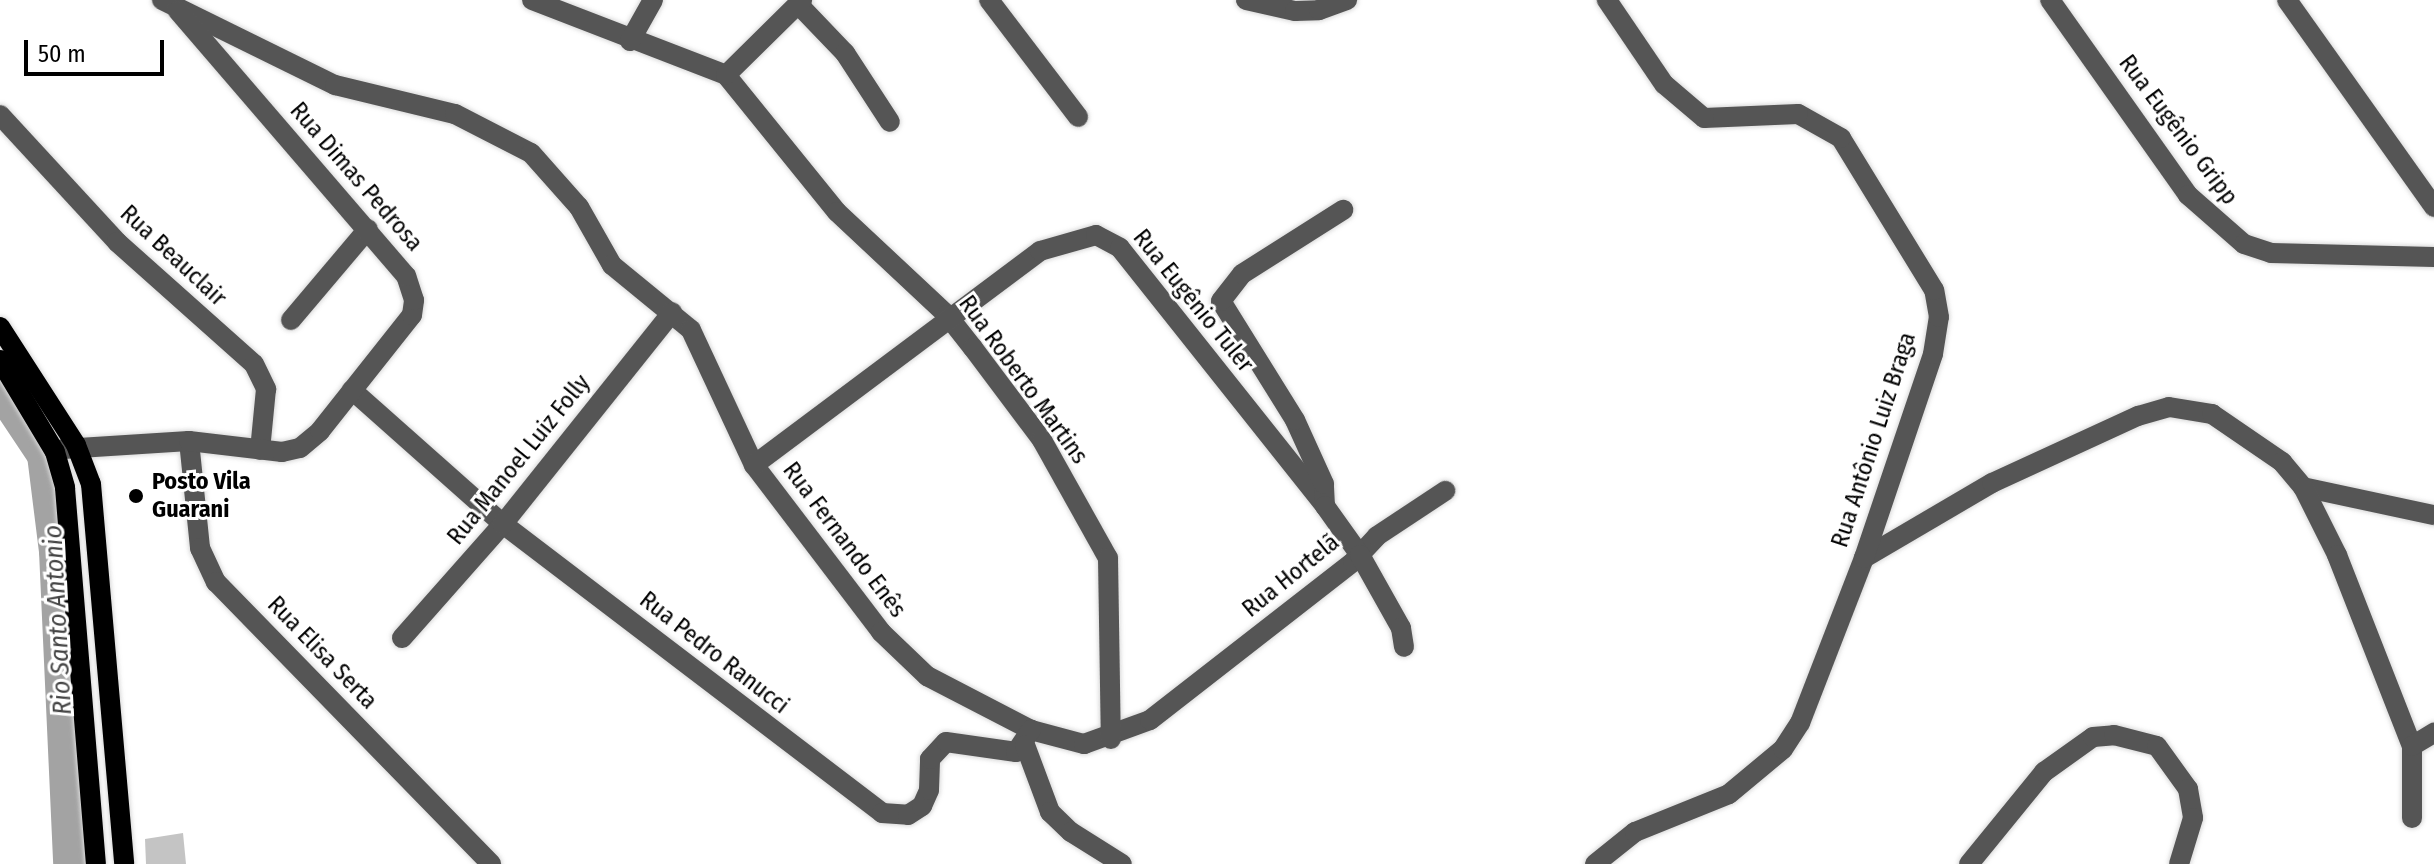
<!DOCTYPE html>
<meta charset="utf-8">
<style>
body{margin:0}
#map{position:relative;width:2434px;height:864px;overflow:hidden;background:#fff;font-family:"Fira Sans Condensed",sans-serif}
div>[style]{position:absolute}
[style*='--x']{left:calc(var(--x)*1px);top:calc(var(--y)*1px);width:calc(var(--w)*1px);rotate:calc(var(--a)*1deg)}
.river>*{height:34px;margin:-17px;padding:0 17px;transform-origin:17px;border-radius:17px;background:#a3a3a3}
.building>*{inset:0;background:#c4c4c4}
.roads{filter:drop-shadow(0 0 2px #dbdbdb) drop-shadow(0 0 2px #dbdbdb)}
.minor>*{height:20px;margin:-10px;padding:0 10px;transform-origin:10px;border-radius:10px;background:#555}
.major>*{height:20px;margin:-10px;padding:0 10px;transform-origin:10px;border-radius:10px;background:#000}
.dots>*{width:22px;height:22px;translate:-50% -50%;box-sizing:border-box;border:4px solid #fff;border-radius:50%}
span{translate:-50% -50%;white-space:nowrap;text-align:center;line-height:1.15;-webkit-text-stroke:6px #fff;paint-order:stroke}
.street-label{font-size:24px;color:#000}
.poi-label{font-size:24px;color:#000;font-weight:700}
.left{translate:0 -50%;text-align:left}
.water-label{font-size:26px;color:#444;font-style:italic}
.scale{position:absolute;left:24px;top:40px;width:140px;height:36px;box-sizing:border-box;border:4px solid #000;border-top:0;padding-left:10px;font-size:24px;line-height:28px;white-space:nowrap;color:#000;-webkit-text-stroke:6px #fff;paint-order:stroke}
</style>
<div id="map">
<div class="river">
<i style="--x:0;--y:389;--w:79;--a:56.3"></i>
<i style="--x:44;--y:455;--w:97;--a:82.9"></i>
<i style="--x:56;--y:551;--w:313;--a:87.4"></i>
</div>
<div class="building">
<i style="clip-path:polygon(183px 833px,186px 864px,146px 864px,145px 839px)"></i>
</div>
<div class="roads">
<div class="minor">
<i style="--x:162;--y:0;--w:193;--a:26.2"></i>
<i style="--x:335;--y:85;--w:123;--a:13.6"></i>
<i style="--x:455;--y:114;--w:85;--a:27.2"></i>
<i style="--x:531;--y:153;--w:72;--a:48.4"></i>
<i style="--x:579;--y:207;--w:67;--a:60.4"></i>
<i style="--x:612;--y:265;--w:102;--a:39.4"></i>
<i style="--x:691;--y:330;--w:149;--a:65"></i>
<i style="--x:754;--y:465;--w:210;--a:52.7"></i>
<i style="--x:881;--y:632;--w:64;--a:43.7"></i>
<i style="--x:927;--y:676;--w:117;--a:27.4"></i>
<i style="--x:1031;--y:730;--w:55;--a:14.8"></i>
<i style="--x:1084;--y:744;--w:70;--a:-20"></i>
<i style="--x:1150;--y:720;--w:257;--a:-37.9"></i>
<i style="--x:1353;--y:562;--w:35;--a:-47"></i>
<i style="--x:1377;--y:536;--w:82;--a:-33.5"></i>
<i style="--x:532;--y:0;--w:208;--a:21.1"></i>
<i style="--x:726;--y:75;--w:176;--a:51"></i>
<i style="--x:837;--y:212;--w:151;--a:43.1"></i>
<i style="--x:947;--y:315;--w:42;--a:51.8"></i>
<i style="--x:973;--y:348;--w:115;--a:53.1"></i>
<i style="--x:1042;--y:440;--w:135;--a:60.8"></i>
<i style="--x:1108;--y:558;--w:181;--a:89.1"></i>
<i style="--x:989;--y:0;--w:147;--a:52.7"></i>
<i style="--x:1246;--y:0;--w:50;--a:12.7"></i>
<i style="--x:1295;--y:11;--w:24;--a:-2"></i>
<i style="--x:1319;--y:10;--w:30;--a:-20"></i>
<i style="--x:2050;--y:0;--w:239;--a:54.7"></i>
<i style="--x:2188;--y:195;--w:74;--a:41.2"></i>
<i style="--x:2244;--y:244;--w:28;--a:18"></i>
<i style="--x:2271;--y:253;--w:163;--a:1.4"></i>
<i style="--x:2287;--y:0;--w:254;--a:54.6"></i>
<i style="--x:798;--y:4;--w:68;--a:46.2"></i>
<i style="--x:845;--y:53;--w:82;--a:56.9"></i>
<i style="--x:630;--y:41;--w:47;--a:-60.7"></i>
<i style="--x:726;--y:75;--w:107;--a:-44.6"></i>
<i style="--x:0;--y:115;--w:173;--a:47.3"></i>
<i style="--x:117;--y:242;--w:183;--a:41.7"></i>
<i style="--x:254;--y:364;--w:28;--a:64"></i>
<i style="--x:266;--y:389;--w:61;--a:95.6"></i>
<i style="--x:291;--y:320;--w:119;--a:-49.8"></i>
<i style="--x:352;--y:390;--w:202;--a:41.6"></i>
<i style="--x:503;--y:524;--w:477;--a:37.3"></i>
<i style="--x:882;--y:813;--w:26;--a:4"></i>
<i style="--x:908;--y:815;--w:17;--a:-33"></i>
<i style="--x:922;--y:806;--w:17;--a:-66"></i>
<i style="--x:929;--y:790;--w:31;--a:-88"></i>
<i style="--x:930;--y:759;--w:23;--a:-47"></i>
<i style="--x:946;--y:742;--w:71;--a:8.1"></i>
<i style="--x:1016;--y:752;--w:27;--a:-56"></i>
<i style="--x:189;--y:441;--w:108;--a:84.1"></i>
<i style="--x:200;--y:548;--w:38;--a:65"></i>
<i style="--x:216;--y:582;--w:394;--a:45.7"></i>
<i style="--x:63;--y:449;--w:126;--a:-3.6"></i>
<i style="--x:189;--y:441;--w:94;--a:6.7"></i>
<i style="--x:282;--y:452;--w:18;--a:-13"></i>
<i style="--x:300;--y:448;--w:26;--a:-40"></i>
<i style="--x:320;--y:431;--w:148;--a:-51.6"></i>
<i style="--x:412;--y:315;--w:15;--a:-82"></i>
<i style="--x:414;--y:300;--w:25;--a:-108"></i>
<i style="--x:406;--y:276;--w:350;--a:-130.7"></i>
<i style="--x:754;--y:465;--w:357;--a:-36.8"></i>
<i style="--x:1040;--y:251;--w:58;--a:-15.9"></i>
<i style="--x:1096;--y:235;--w:27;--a:28"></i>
<i style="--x:1120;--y:248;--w:330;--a:51.5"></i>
<i style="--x:1325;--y:506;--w:22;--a:-93"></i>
<i style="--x:1324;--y:484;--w:70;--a:-114.4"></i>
<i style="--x:1295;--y:420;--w:140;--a:-121.9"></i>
<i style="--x:1221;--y:301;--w:34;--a:-52"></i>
<i style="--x:1242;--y:274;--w:120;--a:-32.4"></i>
<i style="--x:2303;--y:487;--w:134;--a:12.1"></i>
<i style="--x:1325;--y:506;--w:60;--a:54.5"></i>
<i style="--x:1360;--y:555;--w:84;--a:60.7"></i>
<i style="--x:1401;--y:628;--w:19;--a:81"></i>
<i style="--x:1864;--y:558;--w:148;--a:-30.4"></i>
<i style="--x:1992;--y:483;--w:161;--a:-24.7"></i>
<i style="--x:2138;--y:416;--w:32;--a:-16"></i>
<i style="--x:2169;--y:407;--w:44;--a:9.2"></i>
<i style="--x:2212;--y:414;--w:85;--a:34.4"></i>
<i style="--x:2282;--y:462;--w:33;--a:50"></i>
<i style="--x:2303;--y:487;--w:76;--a:63.4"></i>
<i style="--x:2337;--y:555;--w:205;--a:68.6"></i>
<i style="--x:2412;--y:746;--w:72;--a:90"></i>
<i style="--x:402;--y:638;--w:152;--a:-48.5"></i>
<i style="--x:503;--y:524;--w:271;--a:-51.4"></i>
<i style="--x:1025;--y:745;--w:72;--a:69.5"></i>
<i style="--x:1050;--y:812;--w:29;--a:44"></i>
<i style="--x:1071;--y:832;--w:60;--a:32.1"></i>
<i style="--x:2412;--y:746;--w:26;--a:-31"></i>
<i style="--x:1595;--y:864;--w:51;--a:-38.7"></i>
<i style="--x:1635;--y:832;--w:101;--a:-22"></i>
<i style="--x:1729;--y:794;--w:70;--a:-39.8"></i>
<i style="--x:1783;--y:749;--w:31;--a:-57"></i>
<i style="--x:1800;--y:723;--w:177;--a:-68.8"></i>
<i style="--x:1864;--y:558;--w:215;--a:-71.3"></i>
<i style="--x:1933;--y:354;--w:37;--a:-81"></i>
<i style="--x:1939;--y:317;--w:27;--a:-100"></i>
<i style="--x:1934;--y:290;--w:178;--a:-121.5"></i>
<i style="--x:1841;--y:138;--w:49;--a:-150.8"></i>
<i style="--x:1798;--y:114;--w:94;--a:177.6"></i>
<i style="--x:1704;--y:118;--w:52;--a:-139.6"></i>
<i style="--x:1664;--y:84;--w:102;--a:-124.2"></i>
<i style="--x:1969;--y:864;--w:119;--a:-50.8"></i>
<i style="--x:2044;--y:772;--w:60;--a:-35.5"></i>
<i style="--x:2093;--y:737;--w:21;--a:-5"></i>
<i style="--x:2114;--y:735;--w:44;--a:14.3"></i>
<i style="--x:2157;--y:746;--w:53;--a:54.2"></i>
<i style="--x:2188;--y:789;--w:29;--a:80"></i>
<i style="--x:2193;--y:818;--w:48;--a:106.9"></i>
</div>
<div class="major">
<i style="--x:0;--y:327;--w:140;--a:57.2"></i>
<i style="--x:76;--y:445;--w:42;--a:69"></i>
<i style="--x:91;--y:484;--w:381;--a:85"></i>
<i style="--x:0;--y:360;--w:107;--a:59.1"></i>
<i style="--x:55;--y:452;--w:37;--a:74"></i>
<i style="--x:65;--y:488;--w:377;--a:85.3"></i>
</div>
</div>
<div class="dots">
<i style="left:136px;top:496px;background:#000"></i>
</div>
<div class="street-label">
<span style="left:2178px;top:130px;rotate:53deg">Rua Eugênio Gripp</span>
<span style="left:356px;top:177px;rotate:49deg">Rua Dimas Pedrosa</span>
<span style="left:173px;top:256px;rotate:43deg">Rua Beauclair</span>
<span style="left:1193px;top:301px;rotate:51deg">Rua Eugênio Tuler</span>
<span style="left:1023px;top:380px;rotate:54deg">Rua Roberto Martins</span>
<span style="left:1874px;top:440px;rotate:-72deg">Rua Antônio Luiz Braga</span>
<span style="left:519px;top:460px;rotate:-51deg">Rua Manoel Luiz Folly</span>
<span style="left:844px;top:540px;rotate:53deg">Rua Fernando Enês</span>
<span style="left:1291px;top:576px;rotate:-39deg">Rua Hortelã</span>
<span style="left:322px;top:653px;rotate:46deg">Rua Elisa Serta</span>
<span style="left:714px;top:653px;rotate:38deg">Rua Pedro Ranucci</span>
</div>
<div class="poi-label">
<span class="left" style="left:152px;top:496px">Posto Vila<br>Guarani</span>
</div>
<div class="water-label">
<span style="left:58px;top:620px;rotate:-93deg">Rio Santo Antonio</span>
</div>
<div class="scale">50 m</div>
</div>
